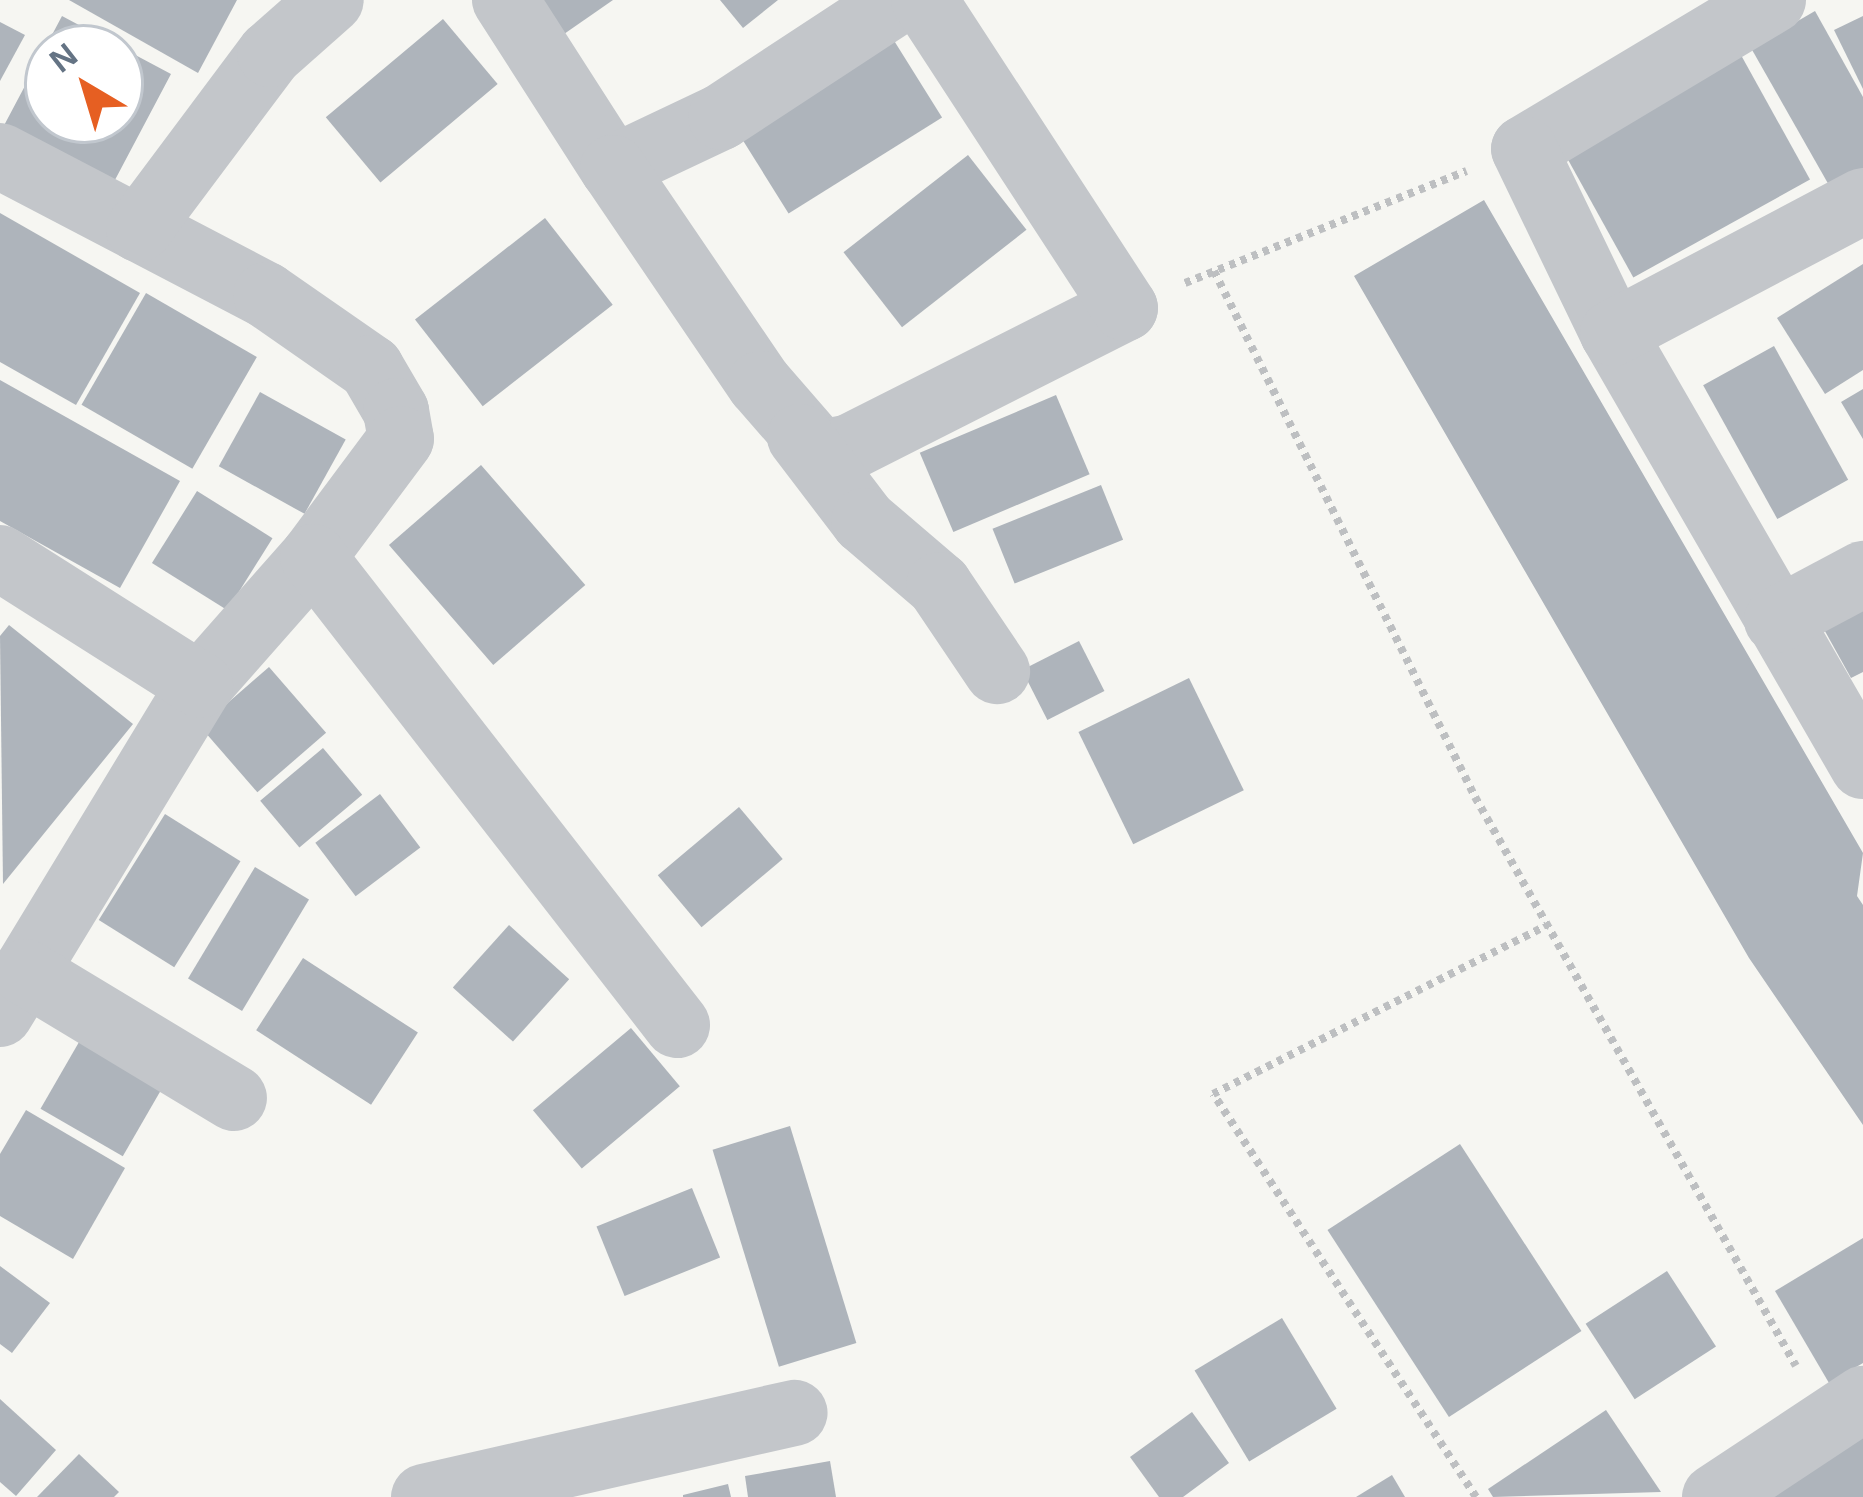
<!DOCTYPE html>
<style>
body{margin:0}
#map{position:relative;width:1863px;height:1497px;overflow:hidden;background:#f6f6f2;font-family:Helvetica,sans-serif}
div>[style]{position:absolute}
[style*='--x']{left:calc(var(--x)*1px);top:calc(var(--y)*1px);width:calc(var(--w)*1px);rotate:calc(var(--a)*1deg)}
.building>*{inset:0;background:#aeb4bb;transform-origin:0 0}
.path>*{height:8px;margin-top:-4px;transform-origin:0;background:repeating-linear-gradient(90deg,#bdbfc1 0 6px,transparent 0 12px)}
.minor>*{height:66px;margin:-33px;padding:0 33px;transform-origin:33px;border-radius:33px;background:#c3c6ca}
span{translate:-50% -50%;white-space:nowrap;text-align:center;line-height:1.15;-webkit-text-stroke:12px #fff;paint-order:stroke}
.north{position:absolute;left:24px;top:24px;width:120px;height:120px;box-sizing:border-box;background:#fff;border:3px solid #c1c7ce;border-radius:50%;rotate:322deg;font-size:33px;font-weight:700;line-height:48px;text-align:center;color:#647384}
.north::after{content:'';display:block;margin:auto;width:42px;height:54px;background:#e65f22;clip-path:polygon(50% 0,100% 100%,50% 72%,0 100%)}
</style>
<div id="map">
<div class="building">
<i style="clip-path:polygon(69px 0,237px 0,198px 73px)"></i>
<i style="clip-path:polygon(525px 0,613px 0,554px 41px)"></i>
<i style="clip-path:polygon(720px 0,778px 0,743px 28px)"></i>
<i style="clip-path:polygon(1815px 11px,1863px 97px,1863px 168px,1830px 187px,1751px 48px)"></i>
<i style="clip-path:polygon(evenodd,62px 16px,171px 74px,107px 195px,0 133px,62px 16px,48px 48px,120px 48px,120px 120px,48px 120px,48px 48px)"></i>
<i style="clip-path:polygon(1863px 16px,1863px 89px,1834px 30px)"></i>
<i style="left:443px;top:19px;width:85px;height:153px;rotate:50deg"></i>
<i style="clip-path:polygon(0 22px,25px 35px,0 81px)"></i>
<i style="left:888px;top:31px;width:102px;height:181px;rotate:58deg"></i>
<i style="left:1731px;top:37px;width:163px;height:202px;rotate:61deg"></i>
<i style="left:968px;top:155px;width:95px;height:158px;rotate:52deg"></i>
<i style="clip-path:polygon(1484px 200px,1863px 853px,1857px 896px,1863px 905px,1863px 1125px,1749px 958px,1354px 276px)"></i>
<i style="clip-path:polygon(0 213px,140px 293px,76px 405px,0 362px)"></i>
<i style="left:545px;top:218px;width:110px;height:165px;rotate:52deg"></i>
<i style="clip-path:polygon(1863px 264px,1863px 370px,1825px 394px,1777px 318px)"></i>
<i style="left:146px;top:293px;width:128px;height:129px;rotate:30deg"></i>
<i style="left:1774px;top:346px;width:153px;height:81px;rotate:61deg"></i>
<i style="clip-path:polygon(0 380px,180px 481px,120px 588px,0 521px)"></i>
<i style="clip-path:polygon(1863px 389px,1863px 439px,1841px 402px)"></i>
<i style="left:260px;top:392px;width:98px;height:85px;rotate:29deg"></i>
<i style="left:1056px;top:395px;width:86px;height:148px;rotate:67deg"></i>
<i style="left:481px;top:465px;width:159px;height:122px;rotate:49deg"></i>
<i style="left:1101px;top:485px;width:59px;height:117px;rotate:68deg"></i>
<i style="left:197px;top:491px;width:89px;height:85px;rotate:32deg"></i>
<i style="clip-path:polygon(1863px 590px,1863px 672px,1851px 678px,1816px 615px)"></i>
<i style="clip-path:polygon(9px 625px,133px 724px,3px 884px,0 636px)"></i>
<i style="left:1079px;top:641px;width:56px;height:64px;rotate:63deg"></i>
<i style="left:269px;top:667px;width:87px;height:91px;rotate:49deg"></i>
<i style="left:1189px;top:678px;width:125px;height:123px;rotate:64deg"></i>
<i style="left:323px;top:748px;width:61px;height:82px;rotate:50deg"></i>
<i style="left:380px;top:794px;width:67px;height:81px;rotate:53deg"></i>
<i style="left:739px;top:807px;width:68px;height:106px;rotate:50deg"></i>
<i style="left:165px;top:814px;width:89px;height:125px;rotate:32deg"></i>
<i style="left:255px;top:867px;width:63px;height:130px;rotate:31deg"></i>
<i style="left:509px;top:925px;width:81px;height:84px;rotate:42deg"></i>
<i style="left:303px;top:958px;width:137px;height:86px;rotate:33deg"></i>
<i style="left:90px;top:1023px;width:95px;height:99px;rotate:30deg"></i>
<i style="left:631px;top:1028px;width:76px;height:128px;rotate:50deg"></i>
<i style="clip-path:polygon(26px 1110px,125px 1168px,73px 1259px,0 1216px,0 1154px)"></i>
<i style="left:790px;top:1126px;width:227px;height:81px;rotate:73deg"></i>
<i style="left:1460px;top:1144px;width:223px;height:158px;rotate:57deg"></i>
<i style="left:692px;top:1188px;width:75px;height:103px;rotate:68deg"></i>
<i style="clip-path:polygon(1863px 1238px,1863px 1363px,1829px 1383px,1775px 1291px)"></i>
<i style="clip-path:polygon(0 1266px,50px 1303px,12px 1353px,0 1344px)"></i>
<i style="left:1667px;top:1271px;width:90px;height:97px;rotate:57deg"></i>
<i style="left:1282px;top:1318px;width:106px;height:102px;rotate:59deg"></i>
<i style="clip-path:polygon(0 1399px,56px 1450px,16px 1496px,0 1482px)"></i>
<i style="clip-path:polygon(1606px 1410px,1661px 1492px,1493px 1497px,1488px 1489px)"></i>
<i style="clip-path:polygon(1192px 1412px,1229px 1463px,1183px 1497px,1159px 1497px,1130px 1457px)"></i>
<i style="clip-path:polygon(1863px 1432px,1863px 1497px,1770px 1497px)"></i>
<i style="clip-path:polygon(79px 1454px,119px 1492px,114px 1497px,37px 1497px)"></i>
<i style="clip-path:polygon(830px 1461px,836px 1497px,748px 1497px,745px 1476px)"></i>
<i style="clip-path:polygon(1392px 1475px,1405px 1497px,1356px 1497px)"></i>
<i style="clip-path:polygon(728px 1484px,731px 1497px,683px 1497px,683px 1495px)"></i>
</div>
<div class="path">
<i style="--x:1214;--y:271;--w:587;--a:63.61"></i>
<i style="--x:1475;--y:797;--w:653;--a:60.57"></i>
<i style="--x:1185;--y:283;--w:303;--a:-21.7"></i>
<i style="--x:1476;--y:1497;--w:481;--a:-123.1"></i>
<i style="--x:1213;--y:1094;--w:374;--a:-26.8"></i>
</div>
<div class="minor">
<i style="--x:505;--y:0;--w:200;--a:57.3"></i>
<i style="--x:613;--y:168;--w:119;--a:-25.3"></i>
<i style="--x:721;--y:117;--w:213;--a:-33.3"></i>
<i style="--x:1773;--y:0;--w:290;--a:149.1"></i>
<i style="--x:1524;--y:149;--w:204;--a:64.2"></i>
<i style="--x:1613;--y:333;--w:500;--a:60"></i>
<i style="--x:0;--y:156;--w:300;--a:27.6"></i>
<i style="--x:266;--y:295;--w:128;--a:34.8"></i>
<i style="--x:371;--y:368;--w:50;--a:59.8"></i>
<i style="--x:396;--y:411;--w:28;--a:80"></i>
<i style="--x:401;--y:439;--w:147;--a:126.7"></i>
<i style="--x:313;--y:557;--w:171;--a:131.4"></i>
<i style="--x:200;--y:685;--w:385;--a:121.3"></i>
<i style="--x:613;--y:168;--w:261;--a:55.8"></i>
<i style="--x:760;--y:384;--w:91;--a:49"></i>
<i style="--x:820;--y:453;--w:31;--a:-11"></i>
<i style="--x:850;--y:447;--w:308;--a:-26.8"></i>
<i style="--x:1125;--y:308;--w:368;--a:-123.1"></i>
<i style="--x:139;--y:229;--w:219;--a:-53.2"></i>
<i style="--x:270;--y:54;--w:81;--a:-41.5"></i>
<i style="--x:1613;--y:333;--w:283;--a:-27.8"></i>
<i style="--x:800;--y:437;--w:106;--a:52.7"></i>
<i style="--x:864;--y:521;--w:99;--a:40.5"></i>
<i style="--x:939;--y:585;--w:104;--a:56"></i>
<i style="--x:313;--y:557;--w:593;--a:52.13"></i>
<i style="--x:0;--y:558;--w:237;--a:32.4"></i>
<i style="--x:1777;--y:620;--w:98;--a:-28.1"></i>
<i style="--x:25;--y:972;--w:244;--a:31.1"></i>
<i style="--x:424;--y:1497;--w:380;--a:-12.8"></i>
<i style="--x:1715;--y:1497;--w:178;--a:-33.5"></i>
</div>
<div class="north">N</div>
</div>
